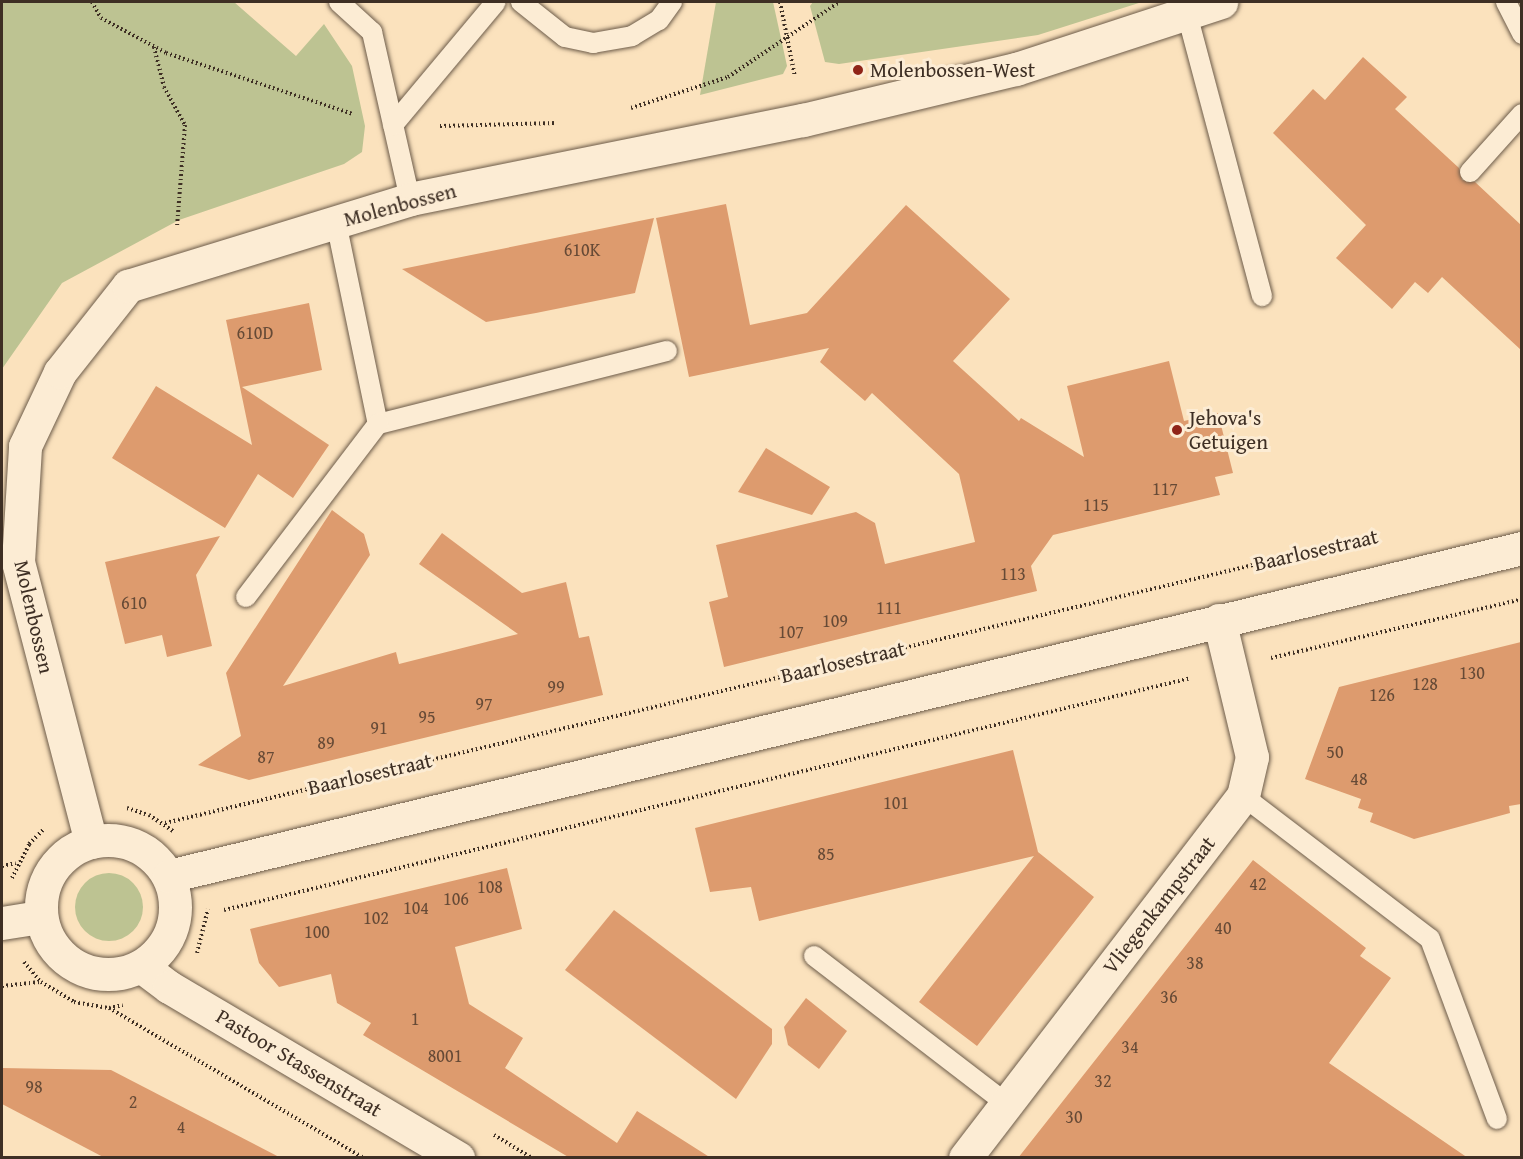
<!DOCTYPE html>
<style>
body{margin:0}
#map{position:relative;width:1523px;height:1159px;overflow:hidden;background:#fbe2bd;font-family:"Gentium Book Plus",serif}
div>[style]{position:absolute}
[style*='--x']{left:calc(var(--x)*1px);top:calc(var(--y)*1px);width:calc(var(--w)*1px);rotate:calc(var(--a)*1deg)}
.green>*{inset:0;background:#bdc392}
.round{border-radius:50%}
.building>*{inset:0;background:#dd9b6e}
.path>*{height:4px;margin-top:-2px;transform-origin:0;background:repeating-linear-gradient(90deg,#3e2f24 0 1.5px,transparent 0 4.5px)}
.roads{filter:drop-shadow(0 0 2px #6d5c4a) drop-shadow(0 0 2px #6d5c4a)}
.lane>*{height:20px;margin:-10px;padding:0 10px;transform-origin:10px;border-radius:10px;background:#fcecd4}
.street>*{height:33px;margin:-16.5px;padding:0 16.5px;transform-origin:16.5px;border-radius:16.5px;background:#fcecd4}
.secondary>*{height:33px;margin:-16.5px;padding:0 16.5px;transform-origin:16.5px;border-radius:16.5px;background:#fcecd4}
.secondary>.ring{margin:-16.5px;padding:0;box-sizing:content-box;background:none;border:33px solid #fcecd4;border-radius:50%}
.dots>*{width:16px;height:16px;translate:-50% -50%;box-sizing:border-box;border:3px solid #fcecd4;border-radius:50%}
span{translate:-50% -50%;white-space:nowrap;text-align:center;line-height:1.15;-webkit-text-stroke:6px #fcecd4;paint-order:stroke}
.number-label{font-size:18px;color:#664a36}
.number-label span{-webkit-text-stroke-width:0}
.poi-label{font-size:21px;color:#3e2f24}
.left{translate:0 -50%;text-align:left}
.street-label{font-size:21px;color:#3e2f24}
.frame{position:absolute;inset:0;border:3px solid #3e2f24;pointer-events:none}
</style>
<div id="map">
<div class="green">
<i style="clip-path:polygon(2px 2px,234px 2px,296px 56px,324px 24px,352px 66px,365px 126px,362px 152px,344px 164px,179px 220px,62px 283px,2px 369px)"></i>
<i style="clip-path:polygon(716px 2px,773px 2px,787px 66px,783px 74px,700px 95px)"></i>
<i style="clip-path:polygon(813px 2px,1142px 2px,1038px 35px,839px 64px,825px 62px,810px 6px)"></i>
<i class="round" style="left:75px;top:873px;width:68px;height:68px"></i>
</div>
<div class="building">
<i style="clip-path:polygon(1363px 57px,1407px 97px,1395px 109px,1459px 168px,1462px 180px,1475px 182px,1521px 225px,1521px 350px,1442px 277px,1428px 293px,1415px 282px,1392px 309px,1336px 258px,1366px 225px,1273px 133px,1313px 89px,1325px 100px)"></i>
<i style="clip-path:polygon(726px 204px,750px 325px,807px 313px,906px 205px,1010px 299px,953px 361px,1019px 421px,1021px 418px,1084px 457px,1067px 386px,1169px 361px,1184px 421px,1218px 413px,1233px 473px,1215px 477px,1220px 495px,1053px 535px,1031px 566px,1037px 591px,724px 667px,709px 602px,728px 597px,716px 545px,856px 512px,875px 523px,885px 564px,975px 542px,959px 474px,872px 393px,865px 401px,820px 362px,829px 348px,689px 377px,656px 218px)"></i>
<i style="clip-path:polygon(654px 218px,635px 293px,536px 313px,486px 322px,402px 269px)"></i>
<i style="clip-path:polygon(309px 303px,322px 370px,242px 387px,329px 445px,293px 498px,258px 474px,225px 528px,112px 458px,156px 386px,252px 445px,226px 320px)"></i>
<i style="clip-path:polygon(766px 448px,830px 487px,812px 515px,738px 492px)"></i>
<i style="clip-path:polygon(332px 510px,364px 534px,370px 555px,283px 686px,396px 652px,399px 664px,518px 634px,419px 564px,442px 533px,522px 593px,566px 582px,579px 638px,589px 636px,603px 695px,249px 780px,198px 765px,241px 736px,226px 673px)"></i>
<i style="clip-path:polygon(220px 536px,196px 575px,212px 646px,167px 657px,162px 635px,125px 644px,105px 562px)"></i>
<i style="clip-path:polygon(1521px 642px,1521px 804px,1509px 806px,1510px 813px,1414px 839px,1370px 822px,1373px 813px,1358px 808px,1361px 799px,1305px 779px,1339px 687px)"></i>
<i style="clip-path:polygon(1013px 750px,1038px 852px,1094px 897px,977px 1046px,919px 1002px,1034px 856px,759px 921px,751px 887px,710px 892px,695px 828px)"></i>
<i style="clip-path:polygon(1253px 860px,1366px 948px,1360px 956px,1391px 978px,1329px 1063px,1468px 1158px,1018px 1158px)"></i>
<i style="clip-path:polygon(507px 868px,522px 929px,455px 947px,469px 1004px,523px 1038px,505px 1068px,617px 1143px,637px 1111px,711px 1158px,570px 1158px,363px 1035px,371px 1023px,337px 1003px,331px 974px,279px 987px,259px 963px,250px 929px)"></i>
<i style="clip-path:polygon(614px 910px,772px 1029px,772px 1044px,736px 1099px,565px 970px)"></i>
<i style="clip-path:polygon(806px 998px,847px 1031px,819px 1069px,788px 1045px,784px 1027px)"></i>
<i style="clip-path:polygon(2px 1068px,111px 1070px,281px 1158px,105px 1158px,2px 1104px)"></i>
</div>
<div class="path">
<i style="--x:92;--y:2;--w:18;--a:61"></i>
<i style="--x:101;--y:18;--w:74;--a:28.3"></i>
<i style="--x:166;--y:53;--w:197;--a:18.1"></i>
<i style="--x:780;--y:2;--w:76;--a:78.7"></i>
<i style="--x:154;--y:47;--w:41;--a:76"></i>
<i style="--x:164;--y:87;--w:43;--a:61.1"></i>
<i style="--x:185;--y:125;--w:101;--a:94.5"></i>
<i style="--x:631;--y:108;--w:102;--a:-17.7"></i>
<i style="--x:728;--y:77;--w:134;--a:-34"></i>
<i style="--x:440;--y:126;--w:116;--a:-1.5"></i>
<i style="--x:1271;--y:658;--w:258;--a:-13.2"></i>
<i style="--x:127;--y:808;--w:23;--a:18"></i>
<i style="--x:149;--y:815;--w:29;--a:34"></i>
<i style="--x:165;--y:823;--w:1222;--a:-13.34"></i>
<i style="--x:2;--y:866;--w:14;--a:-12"></i>
<i style="--x:12;--y:878;--w:38;--a:-63"></i>
<i style="--x:29;--y:844;--w:21;--a:-45"></i>
<i style="--x:224;--y:910;--w:994;--a:-13.49"></i>
<i style="--x:197;--y:953;--w:45;--a:-76"></i>
<i style="--x:24;--y:962;--w:26;--a:50"></i>
<i style="--x:41;--y:982;--w:39;--a:31"></i>
<i style="--x:74;--y:1002;--w:36;--a:10"></i>
<i style="--x:109;--y:1008;--w:296;--a:30.5"></i>
<i style="--x:2;--y:986;--w:38;--a:-6"></i>
<i style="--x:109;--y:1008;--w:14;--a:-12"></i>
<i style="--x:494;--y:1135;--w:44;--a:31.2"></i>
</div>
<div class="roads">
<div class="lane">
<i style="--x:339;--y:2;--w:45;--a:42.3"></i>
<i style="--x:372;--y:32;--w:171;--a:77.2"></i>
<i style="--x:521;--y:2;--w:56;--a:38.5"></i>
<i style="--x:565;--y:37;--w:29;--a:12"></i>
<i style="--x:593;--y:43;--w:40;--a:-10"></i>
<i style="--x:632;--y:36;--w:31;--a:-31"></i>
<i style="--x:659;--y:20;--w:22;--a:-54"></i>
<i style="--x:1506;--y:2;--w:36;--a:63"></i>
<i style="--x:1187;--y:14;--w:292;--a:75.1"></i>
<i style="--x:393;--y:125;--w:160;--a:-50.1"></i>
<i style="--x:1470;--y:172;--w:78;--a:-48.1"></i>
<i style="--x:336;--y:222;--w:206;--a:78.3"></i>
<i style="--x:378;--y:424;--w:298;--a:-14.2"></i>
<i style="--x:246;--y:597;--w:218;--a:-52.7"></i>
<i style="--x:1243;--y:796;--w:235;--a:37.4"></i>
<i style="--x:1430;--y:939;--w:192;--a:69.6"></i>
<i style="--x:814;--y:956;--w:243;--a:37.5"></i>
</div>
<div class="street">
<i style="--x:91;--y:842;--w:289;--a:-104.6"></i>
<i style="--x:18;--y:562;--w:116;--a:-86.5"></i>
<i style="--x:25;--y:446;--w:82;--a:-64.7"></i>
<i style="--x:60;--y:372;--w:110;--a:-51.7"></i>
<i style="--x:128;--y:286;--w:295;--a:-17.1"></i>
<i style="--x:410;--y:199;--w:401;--a:-11.4"></i>
<i style="--x:803;--y:120;--w:219;--a:-13.5"></i>
<i style="--x:1016;--y:69;--w:216;--a:-18.1"></i>
<i style="--x:965;--y:1158;--w:456;--a:-52.5"></i>
<i style="--x:1243;--y:796;--w:40;--a:-77"></i>
<i style="--x:1252;--y:757;--w:141;--a:-103.5"></i>
</div>
<div class="secondary">
<i class="ring" style="left:41px;top:840px;width:101px;height:101px"></i>
<i style="--x:169;--y:876;--w:1392;--a:-13.63"></i>
<i style="--x:2;--y:923;--w:39;--a:-9"></i>
<i style="--x:141;--y:966;--w:35;--a:37"></i>
<i style="--x:169;--y:987;--w:336;--a:30.6"></i>
</div>
</div>
<div class="dots">
<i style="left:858px;top:70px;background:#8f2418"></i>
<i style="left:1177px;top:430px;background:#8f2418"></i>
</div>
<div class="number-label">
<span style="left:582px;top:250px">610K</span>
<span style="left:255px;top:333px">610D</span>
<span style="left:1165px;top:489px">117</span>
<span style="left:1096px;top:505px">115</span>
<span style="left:1013px;top:574px">113</span>
<span style="left:134px;top:603px">610</span>
<span style="left:889px;top:608px">111</span>
<span style="left:835px;top:621px">109</span>
<span style="left:791px;top:632px">107</span>
<span style="left:1472px;top:673px">130</span>
<span style="left:1425px;top:684px">128</span>
<span style="left:556px;top:687px">99</span>
<span style="left:1382px;top:695px">126</span>
<span style="left:484px;top:704px">97</span>
<span style="left:427px;top:717px">95</span>
<span style="left:379px;top:728px">91</span>
<span style="left:326px;top:743px">89</span>
<span style="left:1335px;top:752px">50</span>
<span style="left:266px;top:757px">87</span>
<span style="left:1359px;top:779px">48</span>
<span style="left:896px;top:803px">101</span>
<span style="left:826px;top:854px">85</span>
<span style="left:1258px;top:884px">42</span>
<span style="left:490px;top:887px">108</span>
<span style="left:456px;top:899px">106</span>
<span style="left:416px;top:908px">104</span>
<span style="left:376px;top:918px">102</span>
<span style="left:1223px;top:928px">40</span>
<span style="left:317px;top:932px">100</span>
<span style="left:1195px;top:963px">38</span>
<span style="left:1169px;top:997px">36</span>
<span style="left:415px;top:1019px">1</span>
<span style="left:1130px;top:1047px">34</span>
<span style="left:445px;top:1056px">8001</span>
<span style="left:1103px;top:1081px">32</span>
<span style="left:34px;top:1087px">98</span>
<span style="left:133px;top:1102px">2</span>
<span style="left:1074px;top:1117px">30</span>
<span style="left:181px;top:1127px">4</span>
</div>
<div class="poi-label">
<span class="left" style="left:870px;top:70px">Molenbossen-West</span>
<span class="left" style="left:1189px;top:430px">Jehova's<br>Getuigen</span>
</div>
<div class="street-label">
<span style="left:400px;top:205px;rotate:-15deg">Molenbossen</span>
<span style="left:1316px;top:550px;rotate:-13deg">Baarlosestraat</span>
<span style="left:34px;top:617px;rotate:77deg">Molenbossen</span>
<span style="left:843px;top:662px;rotate:-13deg">Baarlosestraat</span>
<span style="left:370px;top:774px;rotate:-13deg">Baarlosestraat</span>
<span style="left:1159px;top:905px;rotate:-52deg">Vliegenkampstraat</span>
<span style="left:299px;top:1063px;rotate:31deg">Pastoor Stassenstraat</span>
</div>
<div class="frame"></div>
</div>
